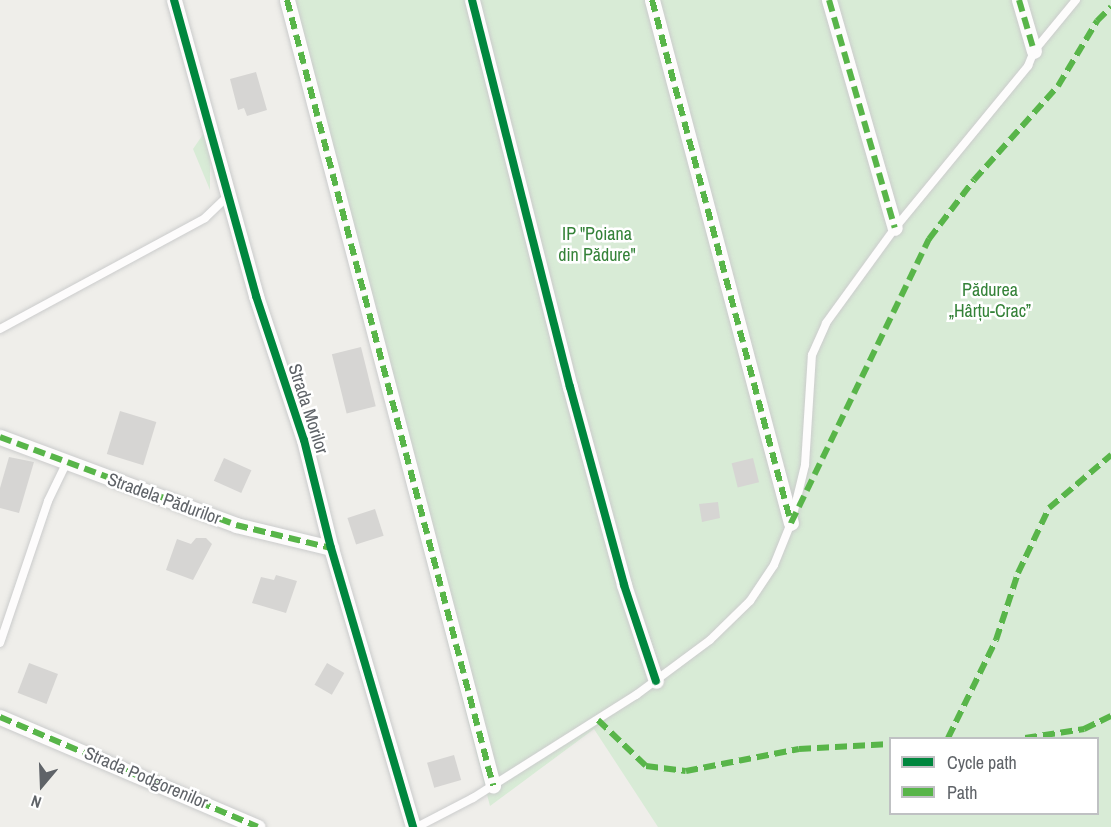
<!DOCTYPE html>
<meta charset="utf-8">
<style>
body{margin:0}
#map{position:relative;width:1111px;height:827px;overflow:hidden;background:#efeeea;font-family:"Archivo Narrow",sans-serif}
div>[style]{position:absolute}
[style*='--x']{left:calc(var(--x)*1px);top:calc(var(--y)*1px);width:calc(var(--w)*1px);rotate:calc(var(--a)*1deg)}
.green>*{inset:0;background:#d8ebd6}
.building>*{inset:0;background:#d6d5d3;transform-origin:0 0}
.roads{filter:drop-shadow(0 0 2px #cbcccc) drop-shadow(0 0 2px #cbcccc)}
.service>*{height:8px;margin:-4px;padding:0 4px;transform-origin:4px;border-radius:4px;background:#fdfcfc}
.minor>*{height:15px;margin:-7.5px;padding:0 7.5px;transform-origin:7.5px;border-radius:7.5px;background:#fdfcfc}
.quiet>*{height:6px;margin-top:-3px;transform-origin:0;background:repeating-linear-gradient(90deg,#58b549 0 12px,transparent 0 18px)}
.cycleway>*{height:8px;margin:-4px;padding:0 4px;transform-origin:4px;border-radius:4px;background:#00873e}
span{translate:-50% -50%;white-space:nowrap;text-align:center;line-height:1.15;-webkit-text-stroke:5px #fff;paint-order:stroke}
.park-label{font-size:18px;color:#348238}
.street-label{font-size:18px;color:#5f6368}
.legend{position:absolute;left:889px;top:737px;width:210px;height:78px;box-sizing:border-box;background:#fff;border:2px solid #bfc1c3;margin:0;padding:8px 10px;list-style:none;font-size:18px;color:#5f6368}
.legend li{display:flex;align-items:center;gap:12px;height:30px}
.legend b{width:30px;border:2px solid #bfc1c3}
.north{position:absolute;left:12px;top:755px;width:60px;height:60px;-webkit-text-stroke:4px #fff;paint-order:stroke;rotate:199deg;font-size:16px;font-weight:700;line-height:24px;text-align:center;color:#5f6368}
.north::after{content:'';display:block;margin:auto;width:21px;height:27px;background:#5f6368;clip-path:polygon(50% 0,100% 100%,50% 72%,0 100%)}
</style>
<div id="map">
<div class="green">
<i style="clip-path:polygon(evenodd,281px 0,1111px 0,1111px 827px,658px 827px,594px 729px,490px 806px,281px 0,890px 738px,1098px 738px,1098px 814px,890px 814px,890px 738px)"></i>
<i style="clip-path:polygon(204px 133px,210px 157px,210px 190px,193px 149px)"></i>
</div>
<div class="building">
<i style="clip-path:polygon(256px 72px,267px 110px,247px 116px,244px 108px,238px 110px,230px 79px)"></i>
<i style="left:361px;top:347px;width:61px;height:30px;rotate:76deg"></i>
<i style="left:120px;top:411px;width:38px;height:45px;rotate:17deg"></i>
<i style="clip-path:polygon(9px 457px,34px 462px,19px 513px,0 508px,0 488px)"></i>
<i style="left:224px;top:458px;width:30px;height:25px;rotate:24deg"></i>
<i style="left:753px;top:458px;width:25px;height:22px;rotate:76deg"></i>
<i style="clip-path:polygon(718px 502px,720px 518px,702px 522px,699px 504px)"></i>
<i style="left:375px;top:509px;width:28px;height:29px;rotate:72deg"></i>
<i style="clip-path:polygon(196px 538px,206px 538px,212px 544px,193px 580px,166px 570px,177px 539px,191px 544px)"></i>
<i style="clip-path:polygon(276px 575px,297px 581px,286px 613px,252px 603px,261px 577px,274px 580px)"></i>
<i style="left:29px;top:663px;width:31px;height:32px;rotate:21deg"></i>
<i style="left:327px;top:663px;width:20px;height:25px;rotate:30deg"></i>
<i style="left:454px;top:755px;width:26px;height:28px;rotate:74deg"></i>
</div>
<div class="roads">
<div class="service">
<i style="--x:0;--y:329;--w:233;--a:-28.4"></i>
<i style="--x:205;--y:218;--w:32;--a:-44"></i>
<i style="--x:0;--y:643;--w:150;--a:-71.3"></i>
<i style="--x:48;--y:501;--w:41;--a:-64.1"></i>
<i style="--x:417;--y:827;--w:63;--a:-27.4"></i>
<i style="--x:473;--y:798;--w:193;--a:-32.3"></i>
<i style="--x:636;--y:695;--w:92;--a:-36.6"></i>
<i style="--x:710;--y:640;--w:56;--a:-44.3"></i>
<i style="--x:750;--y:601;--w:43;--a:-56.3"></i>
<i style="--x:774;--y:565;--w:45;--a:-68"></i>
<i style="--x:791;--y:523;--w:60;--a:-76.4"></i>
<i style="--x:805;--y:465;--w:110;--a:-86.4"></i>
<i style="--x:812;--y:355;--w:35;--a:-66"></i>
<i style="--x:826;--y:323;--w:117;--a:-54"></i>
<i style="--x:895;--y:228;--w:210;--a:-50.6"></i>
<i style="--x:1028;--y:66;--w:16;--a:-68"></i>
<i style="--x:1034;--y:51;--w:66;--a:-50.5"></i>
</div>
<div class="minor">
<i style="--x:174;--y:0;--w:307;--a:74.5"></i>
<i style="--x:256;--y:296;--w:152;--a:71.6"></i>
<i style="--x:304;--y:440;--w:111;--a:76"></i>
<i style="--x:331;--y:548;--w:291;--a:73.6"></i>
<i style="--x:287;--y:0;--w:812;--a:75.3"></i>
<i style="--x:472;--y:0;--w:399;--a:75.8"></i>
<i style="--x:570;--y:387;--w:205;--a:74.7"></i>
<i style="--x:624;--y:585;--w:101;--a:71.6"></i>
<i style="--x:652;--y:0;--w:541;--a:75.12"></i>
<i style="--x:829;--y:0;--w:237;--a:73.9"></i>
<i style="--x:1019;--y:0;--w:53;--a:73.6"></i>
<i style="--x:0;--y:437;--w:252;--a:20.4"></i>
<i style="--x:236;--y:525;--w:98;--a:13.6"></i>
<i style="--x:0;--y:717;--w:280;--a:23.1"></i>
</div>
</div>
<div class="quiet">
<i style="--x:287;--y:0;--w:812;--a:75.3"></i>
<i style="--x:652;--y:0;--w:541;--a:75.12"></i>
<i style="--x:829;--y:0;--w:237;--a:73.9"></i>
<i style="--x:1019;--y:0;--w:53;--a:73.6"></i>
<i style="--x:0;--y:437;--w:252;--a:20.4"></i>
<i style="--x:236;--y:525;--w:98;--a:13.6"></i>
<i style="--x:791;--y:523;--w:316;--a:-64.1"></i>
<i style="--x:929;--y:239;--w:74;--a:-52.7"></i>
<i style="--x:974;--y:180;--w:126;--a:-48.2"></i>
<i style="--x:1058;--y:86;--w:76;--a:-59"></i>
<i style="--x:1097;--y:21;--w:20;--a:-45"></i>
<i style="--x:0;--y:717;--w:280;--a:23.1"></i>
<i style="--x:598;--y:720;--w:66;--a:43.8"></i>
<i style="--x:646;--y:766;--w:40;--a:7.1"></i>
<i style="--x:686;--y:771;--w:115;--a:-11"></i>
<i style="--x:799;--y:749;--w:91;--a:-3.1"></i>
<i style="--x:948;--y:738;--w:109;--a:-63.9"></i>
<i style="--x:996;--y:640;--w:71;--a:-71.8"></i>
<i style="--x:1018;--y:573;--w:72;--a:-64.5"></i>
<i style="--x:1049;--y:508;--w:82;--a:-40.5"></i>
<i style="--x:1025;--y:738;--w:60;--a:-8.7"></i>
<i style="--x:1084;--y:729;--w:30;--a:-26"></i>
</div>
<div class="cycleway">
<i style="--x:174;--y:0;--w:307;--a:74.5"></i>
<i style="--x:256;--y:296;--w:152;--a:71.6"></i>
<i style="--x:304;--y:440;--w:111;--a:76"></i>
<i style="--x:331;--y:548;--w:291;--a:73.6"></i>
<i style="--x:472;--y:0;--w:399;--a:75.8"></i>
<i style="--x:570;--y:387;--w:205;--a:74.7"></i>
<i style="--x:624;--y:585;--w:101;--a:71.6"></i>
</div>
<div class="park-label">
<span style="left:597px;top:245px">IP "Poiana<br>din Pădure"</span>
<span style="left:990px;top:301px">Pădurea<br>„Hârțu-Crac”</span>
</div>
<div class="street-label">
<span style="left:308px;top:409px;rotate:72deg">Strada Morilor</span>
<span style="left:164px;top:499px;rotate:20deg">Stradela Pădurilor</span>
<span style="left:146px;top:778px;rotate:23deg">Strada Podgorenilor</span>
</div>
<ul class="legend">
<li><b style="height:8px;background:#00873e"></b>Cycle path</li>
<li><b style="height:8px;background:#58b549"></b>Path</li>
</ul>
<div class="north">N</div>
</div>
